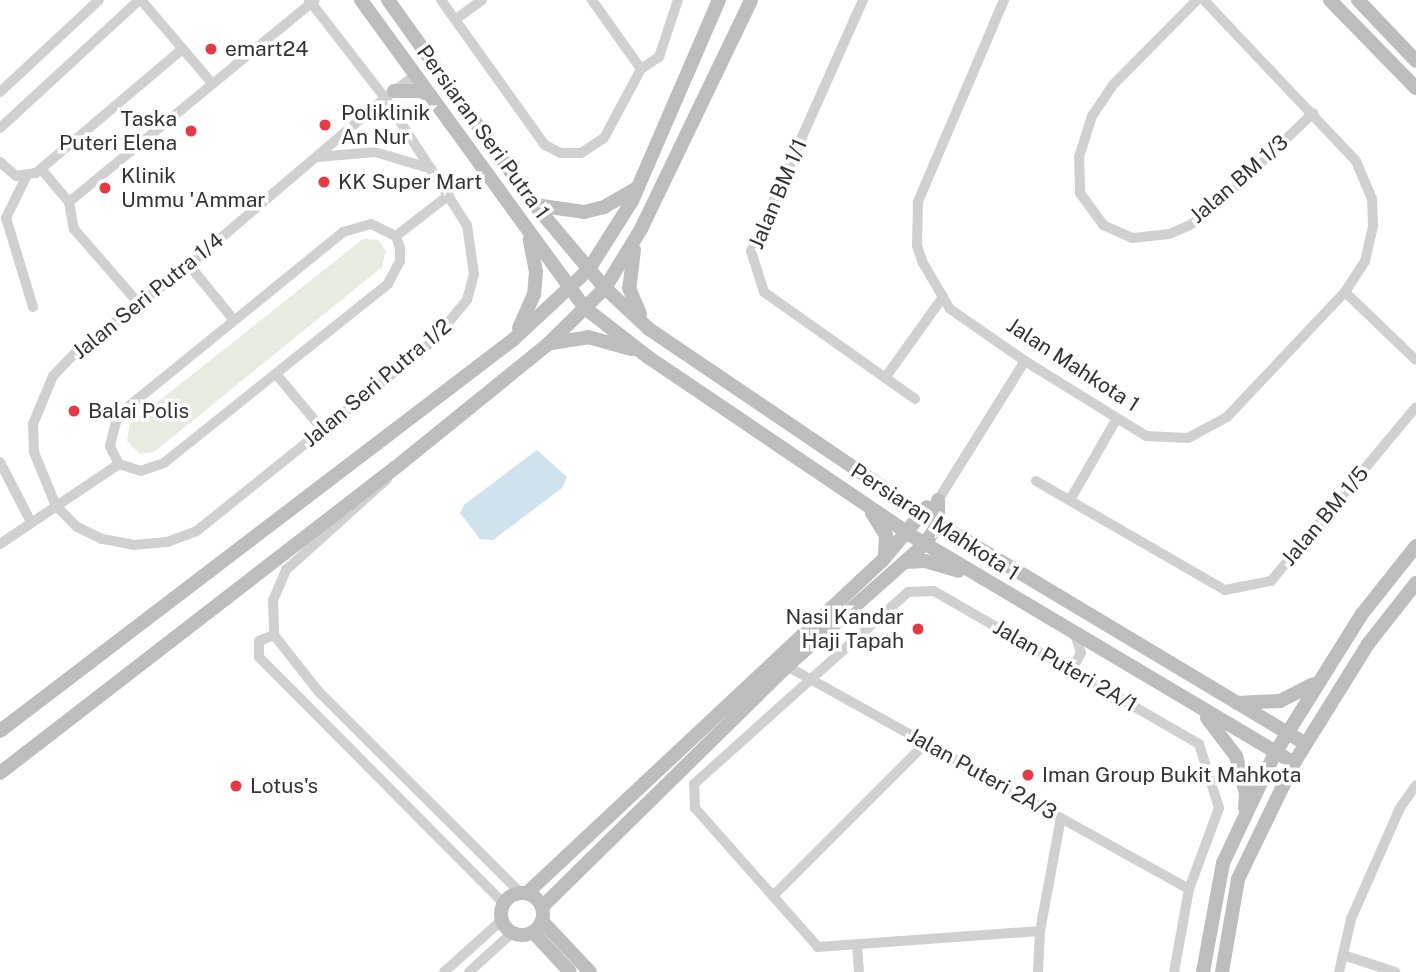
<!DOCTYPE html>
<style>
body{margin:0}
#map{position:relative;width:1416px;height:972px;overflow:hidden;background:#fff;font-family:"Public Sans",sans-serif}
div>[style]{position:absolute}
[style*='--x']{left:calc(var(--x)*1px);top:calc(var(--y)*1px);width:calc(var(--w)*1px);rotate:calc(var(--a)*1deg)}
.green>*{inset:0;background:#e6ecdf}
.water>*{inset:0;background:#cfe2ee}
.street>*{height:10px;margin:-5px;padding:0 5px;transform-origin:5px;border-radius:5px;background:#d0d0d0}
.secondary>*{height:14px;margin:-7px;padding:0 7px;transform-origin:7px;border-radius:7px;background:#bdbdbd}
.secondary>.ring{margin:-7px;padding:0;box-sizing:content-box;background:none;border:14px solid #bdbdbd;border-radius:50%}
.dots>*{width:19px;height:19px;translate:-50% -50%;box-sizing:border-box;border:4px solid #fff;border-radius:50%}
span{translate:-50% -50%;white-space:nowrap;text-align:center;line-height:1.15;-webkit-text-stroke:7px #fff;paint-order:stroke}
.poi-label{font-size:21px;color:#333}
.left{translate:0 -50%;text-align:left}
.right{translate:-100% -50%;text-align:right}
.street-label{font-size:21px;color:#333}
</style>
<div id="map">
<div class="green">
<i style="clip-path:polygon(363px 239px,378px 240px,386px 251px,382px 267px,154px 452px,140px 454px,127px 441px,130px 424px)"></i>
</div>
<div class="water">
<i style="clip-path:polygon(537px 450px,567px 477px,562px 488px,493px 540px,480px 539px,460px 513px,464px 505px)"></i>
</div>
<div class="street">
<i style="--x:141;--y:0;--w:108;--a:49.5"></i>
<i style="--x:309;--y:0;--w:124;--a:52.2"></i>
<i style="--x:385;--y:98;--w:151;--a:57.2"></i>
<i style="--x:467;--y:225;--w:49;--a:81.9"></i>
<i style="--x:474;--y:274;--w:27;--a:105"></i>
<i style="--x:467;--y:300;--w:53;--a:129.7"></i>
<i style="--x:433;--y:341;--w:303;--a:141.2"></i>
<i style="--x:197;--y:531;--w:32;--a:160"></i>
<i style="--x:167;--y:542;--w:33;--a:175"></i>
<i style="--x:134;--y:545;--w:33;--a:-169"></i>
<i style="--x:102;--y:539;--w:28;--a:-154"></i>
<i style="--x:77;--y:527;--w:30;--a:-135"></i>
<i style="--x:56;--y:506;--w:58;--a:-112.2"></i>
<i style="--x:34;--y:452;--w:28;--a:-92"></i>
<i style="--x:33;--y:424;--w:52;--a:-67.4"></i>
<i style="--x:53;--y:376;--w:29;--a:-46"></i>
<i style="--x:73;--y:355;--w:147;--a:-37.8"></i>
<i style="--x:189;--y:265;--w:257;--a:-40.4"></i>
<i style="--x:385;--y:98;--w:39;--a:-37"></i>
<i style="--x:441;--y:0;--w:178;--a:54.4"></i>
<i style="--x:545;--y:145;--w:18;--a:27"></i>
<i style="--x:561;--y:153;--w:20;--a:0"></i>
<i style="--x:581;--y:153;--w:27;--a:-33"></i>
<i style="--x:604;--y:138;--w:78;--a:-61.8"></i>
<i style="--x:641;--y:69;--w:22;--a:-34"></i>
<i style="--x:659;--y:57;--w:60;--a:-71.6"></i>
<i style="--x:592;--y:0;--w:85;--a:54.6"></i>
<i style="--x:863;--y:0;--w:275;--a:114"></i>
<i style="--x:751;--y:251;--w:43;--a:72.4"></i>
<i style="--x:764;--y:292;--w:185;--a:35.3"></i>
<i style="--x:1004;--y:0;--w:220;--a:113.1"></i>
<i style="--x:918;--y:202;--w:44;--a:91.3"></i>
<i style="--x:917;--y:246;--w:18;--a:71"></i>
<i style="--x:923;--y:263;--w:53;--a:59.6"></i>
<i style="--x:950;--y:309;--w:91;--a:34.7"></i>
<i style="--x:1025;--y:361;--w:142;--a:31.8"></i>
<i style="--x:1146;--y:436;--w:42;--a:2.7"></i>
<i style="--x:1188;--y:438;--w:44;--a:-28.3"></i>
<i style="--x:1227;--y:417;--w:172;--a:-46.7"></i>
<i style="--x:1345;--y:292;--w:37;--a:-57"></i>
<i style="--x:1365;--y:261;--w:37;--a:-77"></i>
<i style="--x:1373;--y:225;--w:26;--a:-92"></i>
<i style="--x:1372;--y:199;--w:41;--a:-112.8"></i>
<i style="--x:1356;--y:161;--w:221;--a:-133.4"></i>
<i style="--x:1197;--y:0;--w:120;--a:134.7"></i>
<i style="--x:1113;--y:85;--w:37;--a:124"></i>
<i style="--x:1092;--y:116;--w:43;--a:107.6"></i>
<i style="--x:1079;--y:157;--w:36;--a:88"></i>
<i style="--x:1080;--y:193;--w:39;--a:54"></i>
<i style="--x:1103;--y:225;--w:32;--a:24"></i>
<i style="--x:1132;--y:238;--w:37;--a:-6"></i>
<i style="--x:1169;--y:234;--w:21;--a:-23"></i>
<i style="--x:1188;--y:226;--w:21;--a:-31"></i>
<i style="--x:1206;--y:215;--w:148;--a:-43.6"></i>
<i style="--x:456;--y:19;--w:32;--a:-36"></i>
<i style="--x:0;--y:92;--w:135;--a:-42.9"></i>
<i style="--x:0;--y:128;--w:189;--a:-42.6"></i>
<i style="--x:318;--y:157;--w:57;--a:-5"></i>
<i style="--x:375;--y:152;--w:59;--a:16.6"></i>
<i style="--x:0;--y:162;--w:21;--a:41"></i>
<i style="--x:16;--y:176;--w:20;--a:-9"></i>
<i style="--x:36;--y:173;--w:192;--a:-40.3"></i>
<i style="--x:41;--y:169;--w:43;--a:49.7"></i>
<i style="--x:26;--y:177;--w:46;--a:116"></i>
<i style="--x:6;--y:218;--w:93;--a:73.1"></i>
<i style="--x:69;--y:202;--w:318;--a:-39.4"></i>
<i style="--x:69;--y:202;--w:27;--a:80"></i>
<i style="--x:74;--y:229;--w:101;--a:49"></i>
<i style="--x:371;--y:224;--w:28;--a:26"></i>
<i style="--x:396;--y:236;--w:13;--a:72"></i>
<i style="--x:400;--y:248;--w:13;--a:90"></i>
<i style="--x:400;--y:261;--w:26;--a:118"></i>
<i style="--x:388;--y:284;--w:287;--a:141.4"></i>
<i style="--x:164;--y:463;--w:24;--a:161"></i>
<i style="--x:141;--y:471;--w:23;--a:-162"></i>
<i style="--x:119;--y:464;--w:20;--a:-117"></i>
<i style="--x:110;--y:446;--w:32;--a:-76"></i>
<i style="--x:118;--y:415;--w:290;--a:-39.1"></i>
<i style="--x:343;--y:232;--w:29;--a:-16"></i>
<i style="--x:396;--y:236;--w:67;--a:-37.7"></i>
<i style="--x:189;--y:265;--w:70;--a:50.8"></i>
<i style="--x:1345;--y:292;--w:98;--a:43.8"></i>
<i style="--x:276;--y:374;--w:72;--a:50.1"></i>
<i style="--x:885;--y:378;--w:100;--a:-54.4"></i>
<i style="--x:0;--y:462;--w:68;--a:62.7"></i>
<i style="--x:387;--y:479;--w:136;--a:138"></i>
<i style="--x:286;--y:570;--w:33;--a:113"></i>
<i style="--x:273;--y:600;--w:35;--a:88"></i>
<i style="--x:274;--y:635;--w:73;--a:51.7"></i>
<i style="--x:319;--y:692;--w:284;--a:44.9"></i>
<i style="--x:1036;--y:481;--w:218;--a:30"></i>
<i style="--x:1225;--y:590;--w:47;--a:-11.1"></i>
<i style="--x:1271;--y:581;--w:226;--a:-50.2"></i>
<i style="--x:938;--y:500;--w:164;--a:-58"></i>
<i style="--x:1070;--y:500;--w:92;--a:-60.1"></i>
<i style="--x:0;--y:544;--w:143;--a:-33.9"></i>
<i style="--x:274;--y:635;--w:16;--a:158"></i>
<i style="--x:259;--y:641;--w:16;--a:90"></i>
<i style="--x:259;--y:657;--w:346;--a:45.2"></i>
<i style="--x:783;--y:664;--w:464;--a:29"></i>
<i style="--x:1072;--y:669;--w:18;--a:-61"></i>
<i style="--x:1081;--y:653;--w:20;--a:-108"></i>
<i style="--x:773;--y:896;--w:216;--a:-45"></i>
<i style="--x:1040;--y:931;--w:223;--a:175.9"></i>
<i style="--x:818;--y:947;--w:186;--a:-131.5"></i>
<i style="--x:695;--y:808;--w:24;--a:-92"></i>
<i style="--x:694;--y:784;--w:288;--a:-41.9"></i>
<i style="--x:908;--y:592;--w:26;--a:-2"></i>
<i style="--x:934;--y:591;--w:306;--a:30"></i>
<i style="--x:1199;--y:744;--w:67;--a:72.6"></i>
<i style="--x:1219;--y:808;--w:86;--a:110.3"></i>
<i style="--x:1189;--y:889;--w:84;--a:100.2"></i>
<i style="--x:857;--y:944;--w:28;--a:86"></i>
<i style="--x:1343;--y:955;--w:55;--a:18.1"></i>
<i style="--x:444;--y:972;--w:76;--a:-41.8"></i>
<i style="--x:469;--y:972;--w:58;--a:-42.2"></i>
<i style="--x:1038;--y:972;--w:41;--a:-87.2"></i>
<i style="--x:1040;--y:931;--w:115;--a:-79.5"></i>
<i style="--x:1339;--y:972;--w:54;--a:-77.2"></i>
<i style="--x:1351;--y:919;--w:121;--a:-66.2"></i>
<i style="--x:1400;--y:808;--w:28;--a:-55"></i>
</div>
<div class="secondary">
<i style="--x:361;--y:0;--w:381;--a:54"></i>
<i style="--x:585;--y:308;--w:80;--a:37.9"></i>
<i style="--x:648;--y:357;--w:319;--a:34.1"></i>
<i style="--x:912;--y:536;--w:444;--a:30.7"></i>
<i style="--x:388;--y:0;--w:252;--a:54.4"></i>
<i style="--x:535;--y:205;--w:109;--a:49.9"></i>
<i style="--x:605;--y:288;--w:60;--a:43"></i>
<i style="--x:649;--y:329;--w:333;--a:34.1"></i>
<i style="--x:925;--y:516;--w:443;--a:30.9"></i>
<i style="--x:1330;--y:0;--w:123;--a:45.7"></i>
<i style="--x:1358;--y:0;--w:84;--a:46.4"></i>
<i style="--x:394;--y:91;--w:27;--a:0"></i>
<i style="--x:421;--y:91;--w:11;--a:27"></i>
<i style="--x:535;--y:205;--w:49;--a:8.1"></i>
<i style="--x:584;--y:212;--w:21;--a:-14"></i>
<i style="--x:604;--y:207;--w:39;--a:-30"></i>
<i style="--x:634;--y:250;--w:38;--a:97"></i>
<i style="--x:629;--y:288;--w:28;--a:67"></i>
<i style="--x:519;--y:328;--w:36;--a:-66"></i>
<i style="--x:534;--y:295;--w:23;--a:-85"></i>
<i style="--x:536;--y:272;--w:33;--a:-101"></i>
<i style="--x:552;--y:343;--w:36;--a:-9"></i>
<i style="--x:588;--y:337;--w:45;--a:15.6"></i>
<i style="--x:872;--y:513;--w:26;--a:58"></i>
<i style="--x:886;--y:535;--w:22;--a:93"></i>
<i style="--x:905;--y:562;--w:20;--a:-3"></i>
<i style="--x:925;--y:561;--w:35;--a:16"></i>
<i style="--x:1237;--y:703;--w:43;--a:-2.7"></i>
<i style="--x:1280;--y:701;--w:37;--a:-27"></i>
<i style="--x:1207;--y:718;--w:48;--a:52.7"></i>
<i style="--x:1236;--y:756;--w:39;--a:75"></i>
<i style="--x:1246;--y:794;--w:14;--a:94"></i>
<i style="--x:0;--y:731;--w:646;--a:-37.33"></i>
<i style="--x:514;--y:339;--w:103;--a:-43"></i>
<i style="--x:589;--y:269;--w:80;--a:-57.7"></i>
<i style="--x:632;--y:201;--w:219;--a:-66.6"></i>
<i style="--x:0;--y:773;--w:499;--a:-37.7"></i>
<i style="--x:395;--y:468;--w:196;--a:-39"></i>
<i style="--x:547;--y:345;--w:81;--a:-44.5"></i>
<i style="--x:605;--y:288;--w:69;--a:-58.6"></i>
<i style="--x:641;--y:229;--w:254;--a:-64.3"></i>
<i class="ring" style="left:501px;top:893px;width:28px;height:28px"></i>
<i style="--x:527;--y:893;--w:486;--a:-43.1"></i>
<i style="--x:882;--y:561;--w:70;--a:-50.2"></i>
<i style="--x:542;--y:907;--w:344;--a:-44.5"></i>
<i style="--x:787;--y:666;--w:184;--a:-41.5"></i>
<i style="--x:925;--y:544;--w:24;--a:-57"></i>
<i style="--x:938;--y:524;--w:24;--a:-90"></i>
<i style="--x:542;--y:921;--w:70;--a:46.7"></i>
<i style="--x:533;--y:932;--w:54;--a:47.2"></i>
<i style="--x:1203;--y:972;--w:111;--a:-79.6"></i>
<i style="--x:1223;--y:863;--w:122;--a:-64.7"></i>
<i style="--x:1275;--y:753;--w:164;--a:-58"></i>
<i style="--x:1362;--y:614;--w:87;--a:-51.5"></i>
<i style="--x:1222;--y:972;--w:94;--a:-80.2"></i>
<i style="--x:1238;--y:879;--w:129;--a:-64.2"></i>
<i style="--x:1294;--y:763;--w:140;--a:-58.1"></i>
<i style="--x:1368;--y:644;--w:78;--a:-51.8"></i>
</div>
<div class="dots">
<i style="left:211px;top:49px;background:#e63946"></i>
<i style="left:325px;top:125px;background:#e63946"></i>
<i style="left:191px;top:131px;background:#e63946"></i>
<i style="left:324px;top:182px;background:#e63946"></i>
<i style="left:105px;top:188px;background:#e63946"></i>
<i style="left:74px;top:411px;background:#e63946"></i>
<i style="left:918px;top:629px;background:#e63946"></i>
<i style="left:1028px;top:775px;background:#e63946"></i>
<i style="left:236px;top:786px;background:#e63946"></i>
</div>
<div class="poi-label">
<span class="left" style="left:225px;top:49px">emart24</span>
<span class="left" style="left:341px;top:125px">Poliklinik<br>An Nur</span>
<span class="right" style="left:177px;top:131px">Taska<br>Puteri Elena</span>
<span class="left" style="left:121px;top:188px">Klinik<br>Ummu 'Ammar</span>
<span class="left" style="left:338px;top:182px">KK Super Mart</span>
<span class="left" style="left:88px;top:411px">Balai Polis</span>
<span class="right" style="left:904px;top:629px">Nasi Kandar<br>Haji Tapah</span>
<span class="left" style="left:1042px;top:775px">Iman Group Bukit Mahkota</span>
<span class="left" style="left:250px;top:786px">Lotus's</span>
</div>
<div class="street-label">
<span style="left:483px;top:132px;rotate:54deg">Persiaran Seri Putra 1</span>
<span style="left:1239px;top:179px;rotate:-41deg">Jalan BM 1/3</span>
<span style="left:778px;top:194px;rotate:-67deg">Jalan BM 1/1</span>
<span style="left:148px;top:296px;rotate:-39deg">Jalan Seri Putra 1/4</span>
<span style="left:1073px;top:365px;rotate:33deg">Jalan Mahkota 1</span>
<span style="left:377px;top:383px;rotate:-40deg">Jalan Seri Putra 1/2</span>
<span style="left:1325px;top:516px;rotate:-50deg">Jalan BM 1/5</span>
<span style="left:935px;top:522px;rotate:33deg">Persiaran Mahkota 1</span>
<span style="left:1065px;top:666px;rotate:30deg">Jalan Puteri 2A/1</span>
<span style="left:982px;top:774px;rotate:29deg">Jalan Puteri 2A/3</span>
</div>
</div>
